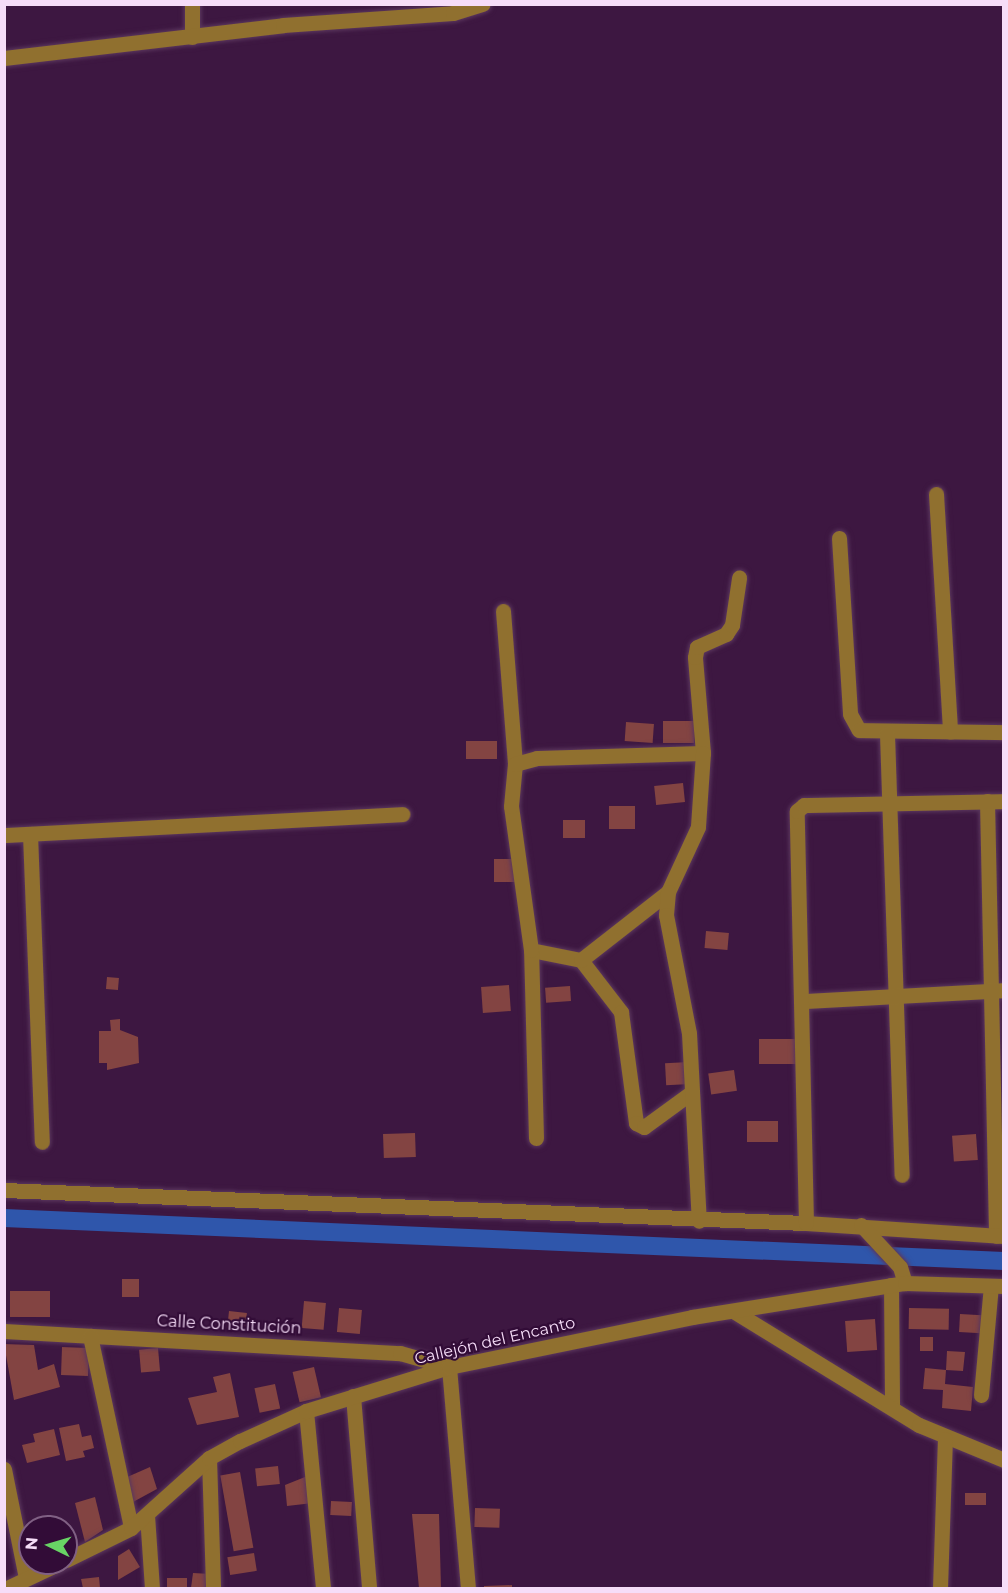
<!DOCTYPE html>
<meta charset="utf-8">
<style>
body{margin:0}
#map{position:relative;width:1008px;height:1593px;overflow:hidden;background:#3d1741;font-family:Montserrat,sans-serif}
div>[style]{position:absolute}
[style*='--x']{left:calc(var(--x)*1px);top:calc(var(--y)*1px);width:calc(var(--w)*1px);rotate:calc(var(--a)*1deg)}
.canal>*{height:18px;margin:-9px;padding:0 9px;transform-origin:9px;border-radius:9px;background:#2f56ab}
.building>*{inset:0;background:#834442;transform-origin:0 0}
.roads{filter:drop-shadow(0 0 2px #5b375e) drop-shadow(0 0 2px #5b375e)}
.minor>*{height:15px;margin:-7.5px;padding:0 7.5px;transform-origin:7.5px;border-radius:7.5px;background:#90702f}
span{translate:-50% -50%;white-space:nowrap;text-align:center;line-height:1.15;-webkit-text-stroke:4.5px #320c37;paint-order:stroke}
.street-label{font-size:16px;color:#f6ddf8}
.frame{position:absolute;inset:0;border:6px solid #f6ddf8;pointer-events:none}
.north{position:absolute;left:18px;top:1515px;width:60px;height:60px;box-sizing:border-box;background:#320c37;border:2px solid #806084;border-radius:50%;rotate:275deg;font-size:16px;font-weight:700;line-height:24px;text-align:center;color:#f6ddf8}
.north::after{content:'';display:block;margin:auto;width:21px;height:27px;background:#68d465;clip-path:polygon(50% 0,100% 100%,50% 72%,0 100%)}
</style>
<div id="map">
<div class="canal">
<i style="--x:4;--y:1218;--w:1001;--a:2.46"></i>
</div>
<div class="building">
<i style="left:694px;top:721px;width:22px;height:31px;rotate:90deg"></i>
<i style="left:626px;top:722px;width:28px;height:19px;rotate:4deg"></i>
<i style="left:466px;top:741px;width:31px;height:18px"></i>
<i style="left:683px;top:783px;width:19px;height:29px;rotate:84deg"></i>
<i style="left:609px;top:806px;width:26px;height:23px"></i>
<i style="left:563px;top:820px;width:22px;height:18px"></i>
<i style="left:494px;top:859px;width:21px;height:23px"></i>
<i style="left:706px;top:931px;width:23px;height:17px;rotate:5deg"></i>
<i style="left:107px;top:977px;width:12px;height:12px;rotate:5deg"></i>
<i style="left:509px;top:985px;width:26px;height:28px;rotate:86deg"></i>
<i style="left:570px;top:986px;width:15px;height:25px;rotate:86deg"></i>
<i style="clip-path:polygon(120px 1019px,120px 1030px,138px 1037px,139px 1063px,107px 1070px,107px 1063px,99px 1063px,99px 1031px,111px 1031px,110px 1020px)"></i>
<i style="left:759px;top:1039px;width:37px;height:25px"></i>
<i style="left:689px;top:1062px;width:22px;height:24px;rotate:87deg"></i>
<i style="left:734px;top:1070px;width:21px;height:26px;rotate:82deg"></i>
<i style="left:747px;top:1121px;width:31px;height:21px"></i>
<i style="left:415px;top:1133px;width:24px;height:32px;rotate:88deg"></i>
<i style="left:976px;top:1134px;width:26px;height:24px;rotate:86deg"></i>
<i style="left:122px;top:1279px;width:17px;height:18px"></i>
<i style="left:10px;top:1291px;width:40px;height:26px"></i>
<i style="left:304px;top:1301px;width:22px;height:27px;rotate:5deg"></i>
<i style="left:339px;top:1308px;width:23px;height:24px;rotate:5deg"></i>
<i style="left:909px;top:1308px;width:40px;height:21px;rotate:1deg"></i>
<i style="left:229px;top:1311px;width:18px;height:17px;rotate:6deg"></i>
<i style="left:960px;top:1314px;width:22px;height:18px;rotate:3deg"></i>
<i style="left:875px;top:1319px;width:31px;height:30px;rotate:86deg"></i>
<i style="left:920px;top:1337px;width:13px;height:14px"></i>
<i style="clip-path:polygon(4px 1344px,34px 1345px,38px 1370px,54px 1364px,60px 1387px,14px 1400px)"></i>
<i style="left:62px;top:1347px;width:27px;height:28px;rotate:2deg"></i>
<i style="left:158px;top:1348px;width:23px;height:19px;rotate:85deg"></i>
<i style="clip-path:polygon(947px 1351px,965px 1352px,963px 1371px,946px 1370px,945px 1384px,973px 1387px,971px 1411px,942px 1408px,943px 1390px,923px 1389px,925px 1368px,946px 1370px)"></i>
<i style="left:314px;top:1367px;width:31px;height:22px;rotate:77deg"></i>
<i style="clip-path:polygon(230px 1373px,239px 1417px,197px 1425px,188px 1398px,217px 1392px,213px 1377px)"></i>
<i style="left:275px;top:1384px;width:25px;height:21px;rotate:78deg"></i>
<i style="clip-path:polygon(79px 1424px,82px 1437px,91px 1435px,94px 1448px,83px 1451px,85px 1457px,66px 1461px,59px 1428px)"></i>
<i style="clip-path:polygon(54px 1429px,60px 1455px,27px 1463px,22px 1445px,35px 1442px,33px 1434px)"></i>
<i style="left:278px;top:1466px;width:18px;height:23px;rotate:84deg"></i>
<i style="clip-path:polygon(150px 1467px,157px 1489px,133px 1502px,125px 1478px)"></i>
<i style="left:240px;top:1472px;width:77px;height:20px;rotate:80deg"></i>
<i style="clip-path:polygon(310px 1475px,313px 1503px,287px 1506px,285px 1485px)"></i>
<i style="left:965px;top:1493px;width:21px;height:12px"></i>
<i style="clip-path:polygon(95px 1497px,103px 1530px,85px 1542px,75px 1503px)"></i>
<i style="left:331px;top:1501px;width:21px;height:14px;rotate:3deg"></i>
<i style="left:475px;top:1508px;width:25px;height:19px;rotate:2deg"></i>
<i style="clip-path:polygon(412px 1514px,439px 1514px,441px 1588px,419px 1588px)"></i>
<i style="clip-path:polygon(129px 1549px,140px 1567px,118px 1580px,118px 1556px)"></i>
<i style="left:254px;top:1553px;width:18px;height:27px;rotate:81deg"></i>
<i style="clip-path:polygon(193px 1573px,211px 1574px,210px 1588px,191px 1588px)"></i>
<i style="clip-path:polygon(99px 1577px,100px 1588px,83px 1588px,81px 1579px)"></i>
<i style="left:167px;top:1578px;width:20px;height:10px"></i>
<i style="clip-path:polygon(512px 1585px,512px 1588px,484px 1588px,484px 1586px)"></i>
</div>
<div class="roads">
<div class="minor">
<i style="--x:192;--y:4;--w:33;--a:90"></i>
<i style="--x:4;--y:58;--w:281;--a:-6.7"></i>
<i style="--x:283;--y:25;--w:170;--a:-4"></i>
<i style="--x:453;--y:13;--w:31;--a:-17"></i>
<i style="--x:936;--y:494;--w:238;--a:86.6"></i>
<i style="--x:839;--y:538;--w:176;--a:86.4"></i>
<i style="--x:850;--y:714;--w:18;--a:61"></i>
<i style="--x:859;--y:730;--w:145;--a:0.8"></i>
<i style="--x:503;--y:611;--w:153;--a:85.5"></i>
<i style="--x:887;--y:734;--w:441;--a:88.1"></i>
<i style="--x:703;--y:753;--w:96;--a:-94.8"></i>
<i style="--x:695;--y:657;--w:10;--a:-79"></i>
<i style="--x:697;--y:647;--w:32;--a:-24"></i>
<i style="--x:726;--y:634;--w:11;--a:-56"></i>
<i style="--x:732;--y:625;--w:48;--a:-81.5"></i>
<i style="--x:987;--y:801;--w:435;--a:88.8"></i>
<i style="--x:30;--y:834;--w:308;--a:87.8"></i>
<i style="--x:4;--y:835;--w:399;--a:-3"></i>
<i style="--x:531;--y:950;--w:51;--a:11.3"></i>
<i style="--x:581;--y:960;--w:66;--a:52.4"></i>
<i style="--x:621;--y:1012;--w:112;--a:82.3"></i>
<i style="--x:636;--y:1123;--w:9;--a:27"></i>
<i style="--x:644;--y:1127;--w:59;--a:-36.1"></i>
<i style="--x:581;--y:960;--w:110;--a:-38"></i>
<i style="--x:804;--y:1001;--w:200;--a:-3.1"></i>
<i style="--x:536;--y:1138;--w:188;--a:-91.5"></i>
<i style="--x:531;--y:950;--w:145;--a:-97.9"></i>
<i style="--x:511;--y:806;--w:42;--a:-84.6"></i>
<i style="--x:515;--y:764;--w:23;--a:-15"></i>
<i style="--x:537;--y:758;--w:166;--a:-1.7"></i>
<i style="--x:703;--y:753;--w:74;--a:93.9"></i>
<i style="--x:698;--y:827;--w:72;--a:114.8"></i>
<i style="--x:668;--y:892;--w:23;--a:95"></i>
<i style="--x:666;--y:915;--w:120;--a:79"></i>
<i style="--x:689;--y:1033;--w:188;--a:87"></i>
<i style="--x:4;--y:1190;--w:803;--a:2.36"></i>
<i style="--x:806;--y:1223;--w:198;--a:3.8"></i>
<i style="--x:806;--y:1223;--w:412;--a:-91.3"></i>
<i style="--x:797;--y:811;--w:9;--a:-41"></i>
<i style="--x:804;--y:805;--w:200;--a:-1.1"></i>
<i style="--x:861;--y:1225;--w:57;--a:47.1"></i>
<i style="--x:900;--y:1267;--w:17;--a:73"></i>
<i style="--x:891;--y:1285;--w:122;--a:89.5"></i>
<i style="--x:735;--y:1312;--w:216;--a:31.6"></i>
<i style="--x:919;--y:1425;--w:92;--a:22.4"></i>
<i style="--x:4;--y:1331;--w:397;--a:3.2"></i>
<i style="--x:400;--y:1353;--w:51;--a:15.9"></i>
<i style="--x:449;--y:1367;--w:222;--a:85.1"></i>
<i style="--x:90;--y:1336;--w:196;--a:77.9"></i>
<i style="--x:981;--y:1395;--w:109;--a:-84.8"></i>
<i style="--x:353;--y:1396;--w:193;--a:85.2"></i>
<i style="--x:306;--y:1411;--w:178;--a:84.5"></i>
<i style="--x:209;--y:1458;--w:130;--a:88.2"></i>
<i style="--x:4;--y:1469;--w:111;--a:78.6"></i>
<i style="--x:147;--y:1515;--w:73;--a:86.1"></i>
<i style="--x:66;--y:1560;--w:72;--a:-26.2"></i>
<i style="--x:131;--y:1528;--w:105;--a:-41.9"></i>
<i style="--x:209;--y:1458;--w:35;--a:-29"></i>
<i style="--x:240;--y:1441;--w:72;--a:-24.4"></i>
<i style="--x:306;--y:1411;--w:150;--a:-17.1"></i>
<i style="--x:449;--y:1367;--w:248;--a:-11.6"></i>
<i style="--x:692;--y:1317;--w:216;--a:-9.1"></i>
<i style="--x:905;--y:1283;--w:99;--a:1.7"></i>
<i style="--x:7;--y:1588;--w:59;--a:-25.3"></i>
<i style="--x:940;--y:1588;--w:149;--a:-88.1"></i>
</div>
</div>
<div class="street-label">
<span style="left:229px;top:1325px;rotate:3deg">Calle Constitución</span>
<span style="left:495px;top:1341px;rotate:-13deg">Callejón del Encanto</span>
</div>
<div class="frame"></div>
<div class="north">N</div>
</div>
